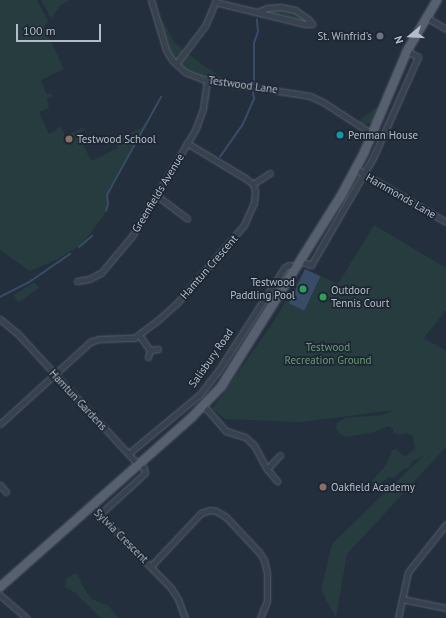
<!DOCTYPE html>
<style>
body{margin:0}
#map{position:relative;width:446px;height:618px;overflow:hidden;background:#242f3e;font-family:"PT Sans",sans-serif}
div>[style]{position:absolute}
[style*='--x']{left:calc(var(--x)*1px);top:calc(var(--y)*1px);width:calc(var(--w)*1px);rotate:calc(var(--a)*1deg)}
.green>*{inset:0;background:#263c3f}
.water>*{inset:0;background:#394c67;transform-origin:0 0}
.stream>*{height:1.5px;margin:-0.75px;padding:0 0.75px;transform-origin:0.75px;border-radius:0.75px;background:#394c67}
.roads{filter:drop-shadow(0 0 1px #565f6c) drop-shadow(0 0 1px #565f6c)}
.street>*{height:5px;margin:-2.5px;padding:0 2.5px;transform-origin:2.5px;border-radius:2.5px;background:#38414e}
.primary>*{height:8px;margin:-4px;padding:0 4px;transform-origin:4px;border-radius:4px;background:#56606e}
.dots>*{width:11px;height:11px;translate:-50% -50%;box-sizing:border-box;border:2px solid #1d2633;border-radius:50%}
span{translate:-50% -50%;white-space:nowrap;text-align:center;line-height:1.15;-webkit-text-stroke:3.5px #1d2633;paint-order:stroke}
.poi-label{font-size:11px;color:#b4bcc9}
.right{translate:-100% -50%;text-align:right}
.left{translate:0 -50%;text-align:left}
.street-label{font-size:11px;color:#b4bcc9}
.park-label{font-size:11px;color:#6b9a76}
.north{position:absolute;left:390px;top:16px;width:40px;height:40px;-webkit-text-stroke:3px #1d2633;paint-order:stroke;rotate:252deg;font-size:11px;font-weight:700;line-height:16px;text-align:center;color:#b4bcc9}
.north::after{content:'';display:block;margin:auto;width:14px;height:18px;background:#b4bcc9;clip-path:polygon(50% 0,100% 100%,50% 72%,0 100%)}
.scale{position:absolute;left:16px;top:24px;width:85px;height:18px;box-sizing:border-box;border:2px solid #b4bcc9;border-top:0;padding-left:5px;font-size:12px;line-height:14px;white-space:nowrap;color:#b4bcc9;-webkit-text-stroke:3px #1d2633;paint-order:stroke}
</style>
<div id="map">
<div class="green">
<i style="clip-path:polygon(0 0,37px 0,48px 21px,44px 27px,64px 69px,41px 80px,47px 95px,51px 93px,53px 96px,47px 99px,49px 108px,39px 112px,49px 134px,57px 130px,57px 128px,61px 126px,65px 136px,84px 127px,85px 130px,78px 133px,91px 161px,118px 148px,115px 140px,141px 128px,151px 115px,107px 194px,108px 204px,104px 215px,86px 239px,77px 247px,58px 259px,30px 271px,0 250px)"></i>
<i style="clip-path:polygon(41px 0,70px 0,61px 5px,51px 18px)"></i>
<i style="clip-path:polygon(276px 8px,293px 10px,306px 21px,265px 11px)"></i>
<i style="clip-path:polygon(161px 22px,164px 22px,174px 42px,184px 50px,177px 59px,175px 59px,170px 51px)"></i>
<i style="clip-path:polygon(188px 53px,200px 63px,227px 81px,201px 77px,185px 69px,180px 63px)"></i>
<i style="clip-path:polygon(377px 107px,378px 109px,373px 122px,365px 125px,359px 123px,362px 118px)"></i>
<i style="clip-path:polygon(374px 225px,446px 268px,446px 310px,424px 338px,446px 351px,446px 447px,347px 554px,336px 618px,321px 590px,332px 544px,423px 456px,413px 461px,409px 467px,403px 469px,394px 478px,389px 477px,375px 487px,372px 481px,386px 465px,392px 450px,397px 449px,404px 457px,415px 449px,413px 436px,406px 433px,399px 435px,393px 433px,393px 428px,389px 426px,374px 432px,346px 437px,339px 433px,336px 428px,337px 423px,345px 418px,383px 415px,394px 410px,301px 422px,225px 419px,212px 409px,272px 324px,305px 269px,338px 284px)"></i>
<i style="clip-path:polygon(34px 282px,39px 288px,18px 303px,14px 295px)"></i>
<i style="clip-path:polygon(75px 573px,78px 575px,85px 590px,92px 599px,109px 606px,118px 618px,101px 618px,74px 592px,65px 587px,67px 578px)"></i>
</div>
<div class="water">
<i style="left:305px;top:269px;width:17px;height:38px;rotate:25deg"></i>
</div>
<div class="stream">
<i style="--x:254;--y:84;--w:41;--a:-90"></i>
<i style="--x:254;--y:43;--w:12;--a:-70"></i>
<i style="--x:258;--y:32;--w:12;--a:-95"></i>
<i style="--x:220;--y:157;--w:38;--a:-55"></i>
<i style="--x:242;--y:126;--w:30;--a:-66"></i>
<i style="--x:254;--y:99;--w:6;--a:-99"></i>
<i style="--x:106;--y:211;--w:7;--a:-74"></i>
<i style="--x:108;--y:204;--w:9;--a:-96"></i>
<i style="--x:107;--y:195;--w:112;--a:-61.1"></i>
<i style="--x:79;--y:247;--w:17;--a:-40"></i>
<i style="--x:0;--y:297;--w:31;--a:-27"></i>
<i style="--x:28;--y:283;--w:51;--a:-34.6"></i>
</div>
<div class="roads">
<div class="street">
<i style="--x:151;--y:0;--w:52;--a:73.3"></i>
<i style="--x:166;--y:50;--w:12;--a:59"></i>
<i style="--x:172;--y:60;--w:18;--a:43"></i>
<i style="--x:185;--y:72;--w:18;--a:22"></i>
<i style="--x:202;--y:79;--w:109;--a:8.9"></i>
<i style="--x:310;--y:96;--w:14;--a:25"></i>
<i style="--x:323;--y:102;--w:59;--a:33.1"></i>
<i style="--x:215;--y:2;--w:93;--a:13.7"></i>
<i style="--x:305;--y:24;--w:7;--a:0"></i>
<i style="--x:312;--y:24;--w:6;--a:-129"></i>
<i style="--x:308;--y:19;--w:16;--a:-145"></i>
<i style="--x:295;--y:10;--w:14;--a:-168"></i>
<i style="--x:281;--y:7;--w:14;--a:176"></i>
<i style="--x:267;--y:8;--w:11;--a:158"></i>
<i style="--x:426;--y:17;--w:23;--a:31"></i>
<i style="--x:176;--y:64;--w:48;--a:-52.7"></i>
<i style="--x:205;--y:26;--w:28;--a:-67"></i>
<i style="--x:356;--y:169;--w:104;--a:30.5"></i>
<i style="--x:253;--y:184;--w:20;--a:-33"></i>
<i style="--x:156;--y:195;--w:39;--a:37"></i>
<i style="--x:300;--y:261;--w:12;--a:20"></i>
<i style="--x:311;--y:265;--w:124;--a:-59.9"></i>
<i style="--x:373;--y:158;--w:111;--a:-66"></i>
<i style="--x:418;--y:57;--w:13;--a:-151"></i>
<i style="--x:77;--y:281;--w:12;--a:-9"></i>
<i style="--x:89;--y:279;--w:13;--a:-27"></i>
<i style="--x:101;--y:273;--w:48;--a:-50"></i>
<i style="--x:132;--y:236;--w:126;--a:-59.3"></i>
<i style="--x:196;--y:128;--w:20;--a:-70"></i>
<i style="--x:203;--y:109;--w:29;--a:-82"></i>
<i style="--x:0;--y:319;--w:23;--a:40"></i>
<i style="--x:18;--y:334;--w:171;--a:47.4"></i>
<i style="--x:134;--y:460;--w:13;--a:39"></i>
<i style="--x:144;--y:468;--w:5;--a:79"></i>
<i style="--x:145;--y:473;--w:62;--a:137.6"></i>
<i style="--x:139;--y:335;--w:19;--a:54"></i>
<i style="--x:150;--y:350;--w:8;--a:-7"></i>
<i style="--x:148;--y:357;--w:7;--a:-74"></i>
<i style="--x:204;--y:406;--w:33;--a:49"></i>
<i style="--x:226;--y:431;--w:20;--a:18"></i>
<i style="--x:245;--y:437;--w:12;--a:42"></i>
<i style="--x:254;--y:445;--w:27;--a:62"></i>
<i style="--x:267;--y:469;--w:16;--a:50"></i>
<i style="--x:0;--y:424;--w:122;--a:-42.3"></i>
<i style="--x:90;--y:342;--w:9;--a:-18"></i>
<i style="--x:99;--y:339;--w:35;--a:-2"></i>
<i style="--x:134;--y:338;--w:30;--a:-37"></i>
<i style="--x:158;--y:320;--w:25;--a:-42"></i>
<i style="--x:177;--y:303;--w:103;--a:-49.3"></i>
<i style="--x:244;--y:225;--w:24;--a:-66"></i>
<i style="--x:254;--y:203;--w:12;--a:-85"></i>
<i style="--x:255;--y:191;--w:7;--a:-106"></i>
<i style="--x:253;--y:184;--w:10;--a:-143"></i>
<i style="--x:245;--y:178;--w:68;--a:-148.9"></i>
<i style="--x:128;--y:454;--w:94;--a:-39.8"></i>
<i style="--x:200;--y:394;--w:29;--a:-52"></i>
<i style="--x:218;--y:371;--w:122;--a:-57.3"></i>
<i style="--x:284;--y:268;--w:6;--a:-31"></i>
<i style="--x:289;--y:265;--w:8;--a:23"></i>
<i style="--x:267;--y:469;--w:19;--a:-47"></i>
<i style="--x:0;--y:485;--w:9;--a:49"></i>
<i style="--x:91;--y:506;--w:115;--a:45.7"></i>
<i style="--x:171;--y:588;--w:13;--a:58"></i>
<i style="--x:178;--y:599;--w:20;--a:70"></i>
<i style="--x:151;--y:566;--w:73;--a:-46.7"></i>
<i style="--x:201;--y:513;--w:9;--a:-18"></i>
<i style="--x:210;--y:510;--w:6;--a:9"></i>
<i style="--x:216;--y:511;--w:12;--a:31"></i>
<i style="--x:226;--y:517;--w:48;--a:46.7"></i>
<i style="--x:259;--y:552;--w:9;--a:58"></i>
<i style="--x:264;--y:560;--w:13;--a:77"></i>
<i style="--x:267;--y:573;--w:28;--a:90"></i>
<i style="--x:267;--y:601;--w:18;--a:112"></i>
<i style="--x:0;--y:595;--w:35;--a:41"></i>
<i style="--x:402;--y:599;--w:45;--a:11.6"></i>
<i style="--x:398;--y:618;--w:47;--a:-77.7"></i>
<i style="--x:408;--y:572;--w:61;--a:-51.6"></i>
</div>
<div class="primary">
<i style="--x:0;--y:587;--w:256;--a:-41.5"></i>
<i style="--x:192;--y:417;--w:42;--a:-46"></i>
<i style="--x:221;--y:387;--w:228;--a:-57.9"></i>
<i style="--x:342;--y:194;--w:47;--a:-61.8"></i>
<i style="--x:364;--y:153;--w:111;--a:-67.1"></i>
<i style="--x:407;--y:51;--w:59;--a:-59.5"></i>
</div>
</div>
<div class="dots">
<i style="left:380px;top:36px;background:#6b7280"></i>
<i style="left:340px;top:135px;background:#0f9aa8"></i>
<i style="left:69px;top:139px;background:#8d6e63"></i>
<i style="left:303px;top:289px;background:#2e9e5b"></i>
<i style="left:323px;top:297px;background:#2e9e5b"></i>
<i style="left:323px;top:487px;background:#8d6e63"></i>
</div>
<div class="poi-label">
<span class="right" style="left:372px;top:36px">St. Winfrid's</span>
<span class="left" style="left:348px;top:135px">Penman House</span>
<span class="left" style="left:77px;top:139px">Testwood School</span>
<span class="right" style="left:295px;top:289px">Testwood<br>Paddling Pool</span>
<span class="left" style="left:331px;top:297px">Outdoor<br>Tennis Court</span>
<span class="left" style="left:331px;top:487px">Oakfield Academy</span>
</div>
<div class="street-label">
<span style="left:243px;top:85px;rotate:8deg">Testwood Lane</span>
<span style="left:158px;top:193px;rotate:-59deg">Greenfields Avenue</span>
<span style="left:401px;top:196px;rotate:30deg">Hammonds Lane</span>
<span style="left:209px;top:267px;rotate:-49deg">Hamtun Crescent</span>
<span style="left:211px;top:358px;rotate:-55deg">Salisbury Road</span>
<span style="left:78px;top:400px;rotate:47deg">Hamtun Gardens</span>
<span style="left:121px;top:536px;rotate:45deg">Sylvia Crescent</span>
</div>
<div class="park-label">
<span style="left:328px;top:354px">Testwood<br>Recreation Ground</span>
</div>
<div class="north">N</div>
<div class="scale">100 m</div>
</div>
